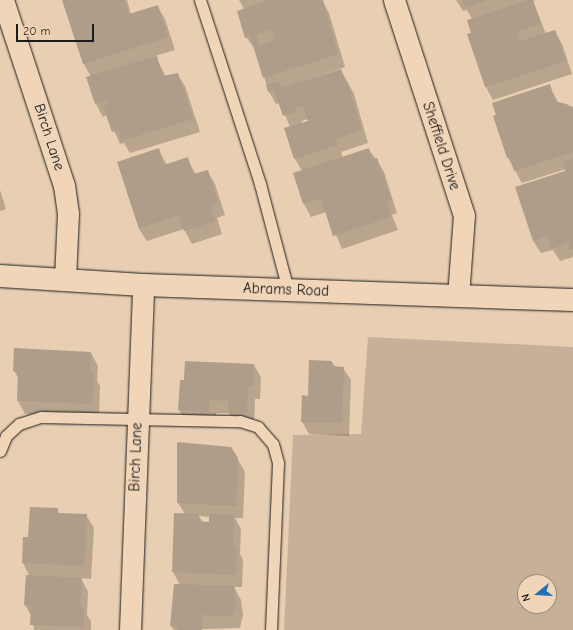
<!DOCTYPE html>
<style>
body{margin:0}
#map{position:relative;width:573px;height:630px;overflow:hidden;background:#e8ceb2;font-family:"Comic Neue",sans-serif}
div>[style]{position:absolute}
[style*='--x']{left:calc(var(--x)*1px);top:calc(var(--y)*1px);width:calc(var(--w)*1px);rotate:calc(var(--a)*1deg)}
.green>*{inset:0;background:#c7b099}
.shadow>*{inset:0;background:#0003}
.building>*{inset:0;background:#af9c89}
.roads{filter:drop-shadow(0 0 1px #1c1c1c) drop-shadow(0 0 1px #1c1c1c)}
.service>*{height:11px;margin:-5.5px;padding:0 5.5px;transform-origin:5.5px;border-radius:5.5px;background:#f1d5b8}
.minor>*{height:21px;margin:-10.5px;padding:0 10.5px;transform-origin:10.5px;border-radius:10.5px;background:#f1d5b8}
.secondary>*{height:22px;margin:-11px;padding:0 11px;transform-origin:11px;border-radius:11px;background:#f1d5b8}
span{translate:-50% -50%;white-space:nowrap;text-align:center;line-height:1.15;-webkit-text-stroke:3px #f1d5b8;paint-order:stroke}
.street-label{font-size:15px;color:#1c1c1c}
.north{position:absolute;left:517px;top:574px;width:40px;height:40px;box-sizing:border-box;background:#f1d5b8;border:1px solid #9c8b7a;border-radius:50%;rotate:252deg;font-size:11px;font-weight:700;line-height:16px;text-align:center;color:#1c1c1c}
.north::after{content:'';display:block;margin:auto;width:14px;height:18px;background:#1f6fb2;clip-path:polygon(50% 0,100% 100%,50% 72%,0 100%)}
.scale{position:absolute;left:16px;top:24px;width:78px;height:18px;box-sizing:border-box;border:2px solid #1c1c1c;border-top:0;padding-left:5px;font-size:12px;line-height:14px;white-space:nowrap;color:#1c1c1c;-webkit-text-stroke:3px #f1d5b8;paint-order:stroke}
</style>
<div id="map">
<div class="green">
<i style="clip-path:polygon(evenodd,368px 337px,573px 347px,573px 630px,284px 630px,293px 435px,361px 434px,368px 337px,525px 582px,549px 582px,549px 606px,525px 606px,525px 582px)"></i>
</div>
<div class="shadow">
<i style="clip-path:polygon(63px 0,127px 0,131px 15px,157px 6px,165px 19px,175px 50px,155px 56px,166px 77px,177px 74px,185px 86px,200px 132px,130px 153px,124px 143px,120px 144px,107px 115px,103px 117px,96px 104px,87px 78px,91px 77px,84px 64px)"></i>
<i style="clip-path:polygon(evenodd,239px 0,322px 0,329px 13px,345px 67px,302px 82px,341px 70px,354px 94px,368px 143px,341px 152px,343px 158px,368px 149px,377px 160px,384px 172px,397px 213px,392px 215px,398px 230px,342px 249px,326px 212px,311px 217px,304px 204px,294px 174px,302px 171px,295px 159px,286px 129px,290px 127px,280px 103px,276px 104px,269px 92px,255px 49px,246px 37px,244px 9px,239px 0,308px 119px,309px 121px,302px 123px,302px 121px,308px 119px)"></i>
<i style="clip-path:polygon(456px 0,536px 0,533px 1px,546px 34px,555px 31px,562px 44px,572px 74px,493px 100px,486px 87px,469px 34px,472px 33px,472px 19px,467px 10px,463px 11px)"></i>
<i style="clip-path:polygon(549px 85px,558px 102px,567px 104px,573px 110px,573px 257px,560px 261px,553px 250px,541px 253px,533px 241px,566px 169px,522px 183px,508px 158px,494px 116px)"></i>
<i style="clip-path:polygon(158px 149px,167px 165px,187px 158px,196px 175px,207px 171px,215px 184px,225px 215px,217px 218px,222px 234px,192px 244px,184px 229px,147px 241px,139px 229px)"></i>
<i style="clip-path:polygon(0 190px,6px 209px,0 211px)"></i>
<i style="clip-path:polygon(91px 353px,98px 366px,97px 381px,100px 386px,99px 417px,25px 414px,18px 401px,19px 379px,14px 371px)"></i>
<i style="clip-path:polygon(332px 362px,335px 367px,343px 368px,351px 380px,349px 436px,309px 434px,302px 422px,309px 397px)"></i>
<i style="clip-path:polygon(254px 365px,261px 377px,260px 399px,255px 399px,254px 426px,236px 425px,229px 413px,216px 413px,216px 424px,187px 423px,179px 410px,181px 381px)"></i>
<i style="clip-path:polygon(evenodd,178px 443px,237px 458px,245px 472px,243px 518px,235px 518px,241px 529px,240px 554px,243px 560px,242px 587px,234px 587px,241px 600px,243px 614px,240px 628px,174px 630px,171px 626px,180px 585px,173px 572px,175px 514px,185px 514px,178px 503px,178px 443px,199px 516px,210px 517px,210px 523px,203px 523px,199px 516px)"></i>
<i style="clip-path:polygon(57px 509px,60px 514px,86px 515px,94px 528px,91px 579px,81px 578px,88px 592px,87px 615px,91px 621px,91px 630px,34px 630px,32px 617px,25px 605px,26px 577px,30px 577px,23px 563px,24px 538px,29px 538px)"></i>
</div>
<div class="building">
<i style="clip-path:polygon(62px 0,124px 0,129px 14px,158px 5px,168px 37px,83px 64px)"></i>
<i style="clip-path:polygon(evenodd,269px 0,323px 0,338px 54px,263px 78px,250px 36px,245px 38px,237px 11px,269px 0,272px 30px,275px 40px,259px 46px,256px 34px,272px 30px)"></i>
<i style="clip-path:polygon(462px 0,489px 0,465px 8px)"></i>
<i style="clip-path:polygon(528px 0,533px 0,541px 24px,517px 31px,520px 41px,555px 30px,566px 61px,485px 87px,467px 34px,471px 33px,467px 20px)"></i>
<i style="clip-path:polygon(157px 56px,163px 76px,178px 73px,193px 119px,121px 141px,118px 130px,112px 132px,103px 106px,109px 104px,108px 100px,95px 104px,86px 77px)"></i>
<i style="clip-path:polygon(341px 69px,345px 81px,347px 81px,362px 130px,335px 139px,337px 145px,294px 159px,284px 128px,308px 121px,303px 106px,295px 108px,296px 112px,283px 116px,274px 90px,268px 92px,266px 85px,279px 81px,281px 88px)"></i>
<i style="clip-path:polygon(550px 84px,555px 101px,573px 107px,573px 152px,514px 171px,510px 158px,507px 158px,493px 116px,496px 115px,492px 103px)"></i>
<i style="clip-path:polygon(159px 148px,164px 165px,188px 157px,193px 174px,208px 170px,218px 203px,210px 205px,215px 221px,184px 231px,179px 215px,139px 229px,117px 162px)"></i>
<i style="clip-path:polygon(369px 148px,372px 160px,377px 158px,391px 200px,386px 202px,391px 217px,333px 236px,321px 199px,303px 204px,293px 173px)"></i>
<i style="clip-path:polygon(573px 159px,573px 249px,569px 249px,569px 243px,551px 249px,547px 236px,533px 241px,515px 187px,565px 171px,563px 162px)"></i>
<i style="clip-path:polygon(14px 348px,91px 352px,90px 372px,94px 372px,92px 404px,17px 401px,18px 372px,13px 371px)"></i>
<i style="clip-path:polygon(309px 360px,332px 361px,332px 366px,344px 367px,342px 423px,301px 422px,302px 395px,308px 396px)"></i>
<i style="clip-path:polygon(185px 361px,254px 364px,253px 387px,248px 386px,247px 413px,228px 413px,228px 401px,209px 400px,209px 412px,178px 410px,180px 380px,184px 380px)"></i>
<i style="clip-path:polygon(177px 442px,231px 447px,238px 458px,236px 506px,177px 503px)"></i>
<i style="clip-path:polygon(30px 507px,58px 508px,57px 513px,87px 514px,84px 566px,22px 563px,23px 537px,28px 537px)"></i>
<i style="clip-path:polygon(174px 513px,199px 514px,199px 521px,209px 522px,209px 514px,234px 515px,233px 546px,237px 546px,236px 575px,172px 572px)"></i>
<i style="clip-path:polygon(26px 575px,82px 578px,80px 607px,84px 608px,84px 627px,30px 625px,31px 606px,24px 605px)"></i>
<i style="clip-path:polygon(174px 584px,234px 586px,236px 610px,233px 610px,233px 616px,202px 615px,202px 630px,177px 630px,177px 627px,170px 626px)"></i>
</div>
<div class="roads">
<div class="service">
<i style="--x:200;--y:0;--w:194;--a:71.9"></i>
<i style="--x:260;--y:184;--w:110;--a:75.2"></i>
<i style="--x:0;--y:451;--w:16;--a:-68"></i>
<i style="--x:6;--y:436;--w:18;--a:-43"></i>
<i style="--x:19;--y:424;--w:23;--a:-18"></i>
<i style="--x:41;--y:417;--w:199;--a:1.2"></i>
<i style="--x:240;--y:421;--w:19;--a:18"></i>
<i style="--x:258;--y:427;--w:23;--a:49"></i>
<i style="--x:273;--y:444;--w:20;--a:75"></i>
<i style="--x:278;--y:463;--w:167;--a:92.4"></i>
</div>
<div class="minor">
<i style="--x:3;--y:0;--w:195;--a:71.8"></i>
<i style="--x:64;--y:185;--w:28;--a:82"></i>
<i style="--x:68;--y:213;--w:66;--a:92.6"></i>
<i style="--x:394;--y:0;--w:226;--a:72"></i>
<i style="--x:464;--y:215;--w:81;--a:94.2"></i>
<i style="--x:130;--y:630;--w:345;--a:-87.8"></i>
</div>
<div class="secondary">
<i style="--x:0;--y:276;--w:143;--a:3.6"></i>
<i style="--x:143;--y:285;--w:430;--a:2"></i>
</div>
</div>
<div class="street-label">
<span style="left:49px;top:137px;rotate:72deg">Birch Lane</span>
<span style="left:441px;top:146px;rotate:72deg">Sheffield Drive</span>
<span style="left:286px;top:290px;rotate:2deg">Abrams Road</span>
<span style="left:136px;top:457px;rotate:-88deg">Birch Lane</span>
</div>
<div class="north">N</div>
<div class="scale">20 m</div>
</div>
